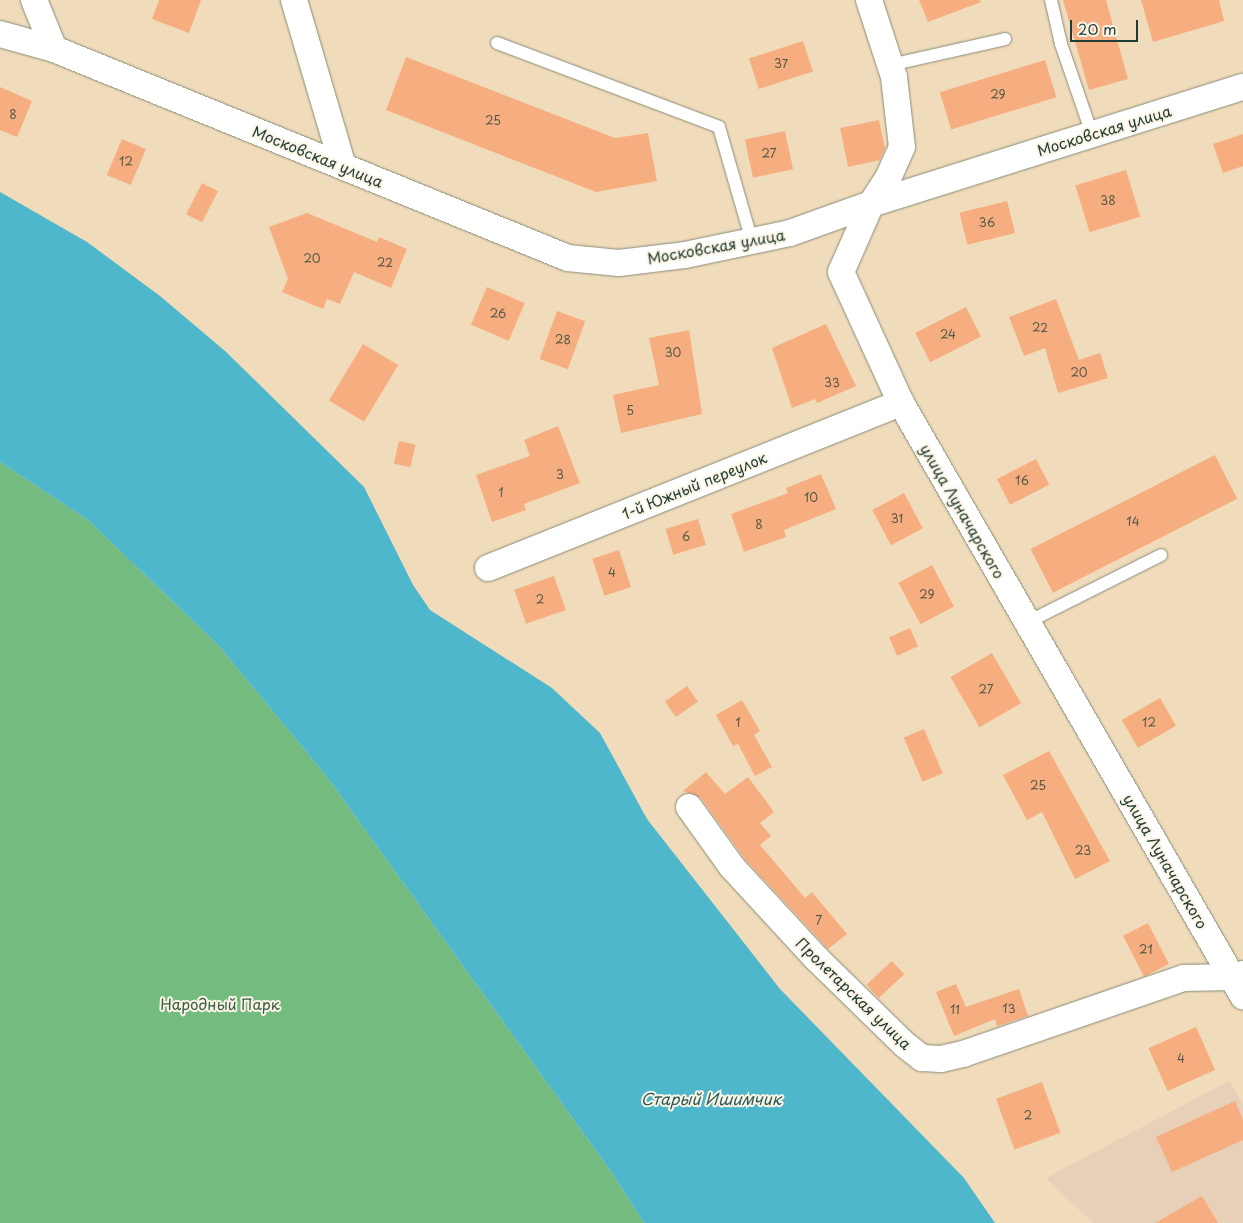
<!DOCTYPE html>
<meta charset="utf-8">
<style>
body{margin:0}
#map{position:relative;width:1243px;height:1223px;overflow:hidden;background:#f0dcbb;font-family:"Playpen Sans",sans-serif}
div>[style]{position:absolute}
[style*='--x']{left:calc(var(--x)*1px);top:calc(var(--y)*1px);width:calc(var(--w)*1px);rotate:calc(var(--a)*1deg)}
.built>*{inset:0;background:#e7d0b7}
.forest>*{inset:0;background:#74bb80}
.water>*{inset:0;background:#4eb7cc}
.building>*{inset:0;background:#f6ae81;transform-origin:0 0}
.roads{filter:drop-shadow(0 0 1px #888c78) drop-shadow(0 0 1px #888c78)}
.service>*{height:12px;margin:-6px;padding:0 6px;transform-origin:6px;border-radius:6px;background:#fff}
.minor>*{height:26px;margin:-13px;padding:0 13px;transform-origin:13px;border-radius:13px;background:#fff}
span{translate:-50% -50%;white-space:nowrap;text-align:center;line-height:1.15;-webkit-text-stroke:4px #fcf5e5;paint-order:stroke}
.number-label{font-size:12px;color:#555947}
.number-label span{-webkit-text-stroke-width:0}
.street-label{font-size:15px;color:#1f3d34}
.park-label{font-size:15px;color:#365d48}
.water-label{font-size:16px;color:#2b5c5a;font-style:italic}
.scale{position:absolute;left:1070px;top:20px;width:68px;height:22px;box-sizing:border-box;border:2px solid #1f3d34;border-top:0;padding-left:6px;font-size:15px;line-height:18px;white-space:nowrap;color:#1f3d34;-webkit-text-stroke:4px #fcf5e5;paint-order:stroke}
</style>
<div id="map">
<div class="built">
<i style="clip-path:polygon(1229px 1081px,1243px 1105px,1243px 1223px,1093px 1223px,1046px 1178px)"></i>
</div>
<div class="forest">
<i style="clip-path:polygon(0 462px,88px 520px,219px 646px,327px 777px,612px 1173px,644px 1223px,0 1223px)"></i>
</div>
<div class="water">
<i style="clip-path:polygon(0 192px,87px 242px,160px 296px,225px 351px,364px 487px,413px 585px,430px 610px,552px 688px,600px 733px,647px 819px,780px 989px,964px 1178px,995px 1223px,644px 1223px,612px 1173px,327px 777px,219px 646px,88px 520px,0 462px)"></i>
</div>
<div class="building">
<i style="clip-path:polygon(159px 0,201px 0,189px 33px,152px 19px)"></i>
<i style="clip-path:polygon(919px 0,980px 0,981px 2px,928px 22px)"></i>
<i style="clip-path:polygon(1063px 0,1106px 0,1128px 79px,1089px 90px)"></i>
<i style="clip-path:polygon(1141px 0,1219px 0,1224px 21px,1153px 42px)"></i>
<i style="left:803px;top:41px;width:32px;height:57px;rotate:72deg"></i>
<i style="clip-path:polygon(406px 57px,615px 138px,648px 133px,657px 181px,596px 192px,386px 110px)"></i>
<i style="left:1045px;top:60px;width:39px;height:110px;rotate:73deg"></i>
<i style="clip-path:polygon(0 87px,32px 101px,17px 137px,0 130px)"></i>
<i style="clip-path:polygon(879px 120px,885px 148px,880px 160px,848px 167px,840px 128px)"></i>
<i style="left:785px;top:131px;width:39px;height:41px;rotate:78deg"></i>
<i style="clip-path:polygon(1243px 134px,1243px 166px,1223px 173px,1213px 144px)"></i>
<i style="left:122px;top:139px;width:26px;height:39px;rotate:23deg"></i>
<i style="left:1126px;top:170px;width:49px;height:53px;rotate:73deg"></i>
<i style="left:202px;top:183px;width:18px;height:35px;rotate:27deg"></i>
<i style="left:1007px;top:201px;width:33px;height:49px;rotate:76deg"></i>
<i style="clip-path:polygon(307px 213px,377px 242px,379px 237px,407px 249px,391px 288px,354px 272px,340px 304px,327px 299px,323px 309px,282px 292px,288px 279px,269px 227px)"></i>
<i style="left:487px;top:287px;width:41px;height:41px;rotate:23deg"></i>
<i style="clip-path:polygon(1056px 299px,1079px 360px,1100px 353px,1108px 378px,1058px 393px,1045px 348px,1024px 356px,1009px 317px)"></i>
<i style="left:966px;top:307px;width:33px;height:57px;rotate:63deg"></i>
<i style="left:557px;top:311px;width:30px;height:51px;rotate:20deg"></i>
<i style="clip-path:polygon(826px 324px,856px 386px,817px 403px,815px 399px,792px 408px,772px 348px)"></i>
<i style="clip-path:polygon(689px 330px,702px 414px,621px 433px,613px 395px,659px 385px,649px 338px)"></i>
<i style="left:363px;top:344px;width:41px;height:66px;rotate:31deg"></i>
<i style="clip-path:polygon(558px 426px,580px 483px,524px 504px,526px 510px,492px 522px,476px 475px,530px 456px,524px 440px)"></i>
<i style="left:399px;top:441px;width:17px;height:23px;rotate:13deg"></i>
<i style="left:1215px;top:455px;width:49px;height:207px;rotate:63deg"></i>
<i style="left:1036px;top:459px;width:29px;height:44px;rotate:63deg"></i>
<i style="clip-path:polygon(821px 474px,836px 509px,784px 530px,786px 537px,744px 552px,731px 514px,788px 493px,786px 488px)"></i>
<i style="left:904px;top:493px;width:40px;height:36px;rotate:62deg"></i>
<i style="left:698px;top:519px;width:27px;height:34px;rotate:73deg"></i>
<i style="left:619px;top:550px;width:39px;height:28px;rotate:72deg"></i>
<i style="left:932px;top:565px;width:47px;height:38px;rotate:62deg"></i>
<i style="left:554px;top:576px;width:36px;height:42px;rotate:71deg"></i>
<i style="left:910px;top:628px;width:20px;height:23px;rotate:66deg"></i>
<i style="left:992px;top:653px;width:58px;height:48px;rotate:60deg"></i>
<i style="left:687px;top:686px;width:19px;height:27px;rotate:55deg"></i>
<i style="left:1160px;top:698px;width:32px;height:44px;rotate:60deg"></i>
<i style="clip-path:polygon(742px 700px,760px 731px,754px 735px,772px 767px,755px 776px,738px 744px,733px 746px,716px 715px)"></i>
<i style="left:924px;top:729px;width:48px;height:22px;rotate:67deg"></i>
<i style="clip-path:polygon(1049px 751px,1110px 861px,1075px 879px,1042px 812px,1027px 820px,1003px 775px)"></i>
<i style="clip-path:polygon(706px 772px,725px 794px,748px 777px,774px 812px,760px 823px,771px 836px,760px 845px,805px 898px,812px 892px,847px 934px,828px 949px,744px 858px,701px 798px,683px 791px)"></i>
<i style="left:1148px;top:923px;width:46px;height:28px;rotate:63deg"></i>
<i style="left:892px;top:961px;width:18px;height:35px;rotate:47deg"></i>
<i style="clip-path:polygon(956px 984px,966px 1007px,1019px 989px,1028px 1016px,997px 1026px,995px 1019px,954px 1036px,936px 992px)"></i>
<i style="left:1196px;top:1027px;width:47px;height:52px;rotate:66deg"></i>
<i style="left:1042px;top:1082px;width:54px;height:49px;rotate:70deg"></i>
<i style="clip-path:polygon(1235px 1101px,1243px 1120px,1243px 1140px,1172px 1172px,1156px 1137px)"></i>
<i style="clip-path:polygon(1202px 1196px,1218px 1223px,1155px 1223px)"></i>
</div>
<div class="roads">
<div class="service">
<i style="--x:1051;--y:0;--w:45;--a:77.2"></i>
<i style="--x:1061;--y:44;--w:95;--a:71"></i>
<i style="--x:497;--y:43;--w:237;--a:20.7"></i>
<i style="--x:719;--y:127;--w:119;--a:73.9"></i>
<i style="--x:890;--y:65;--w:118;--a:-12.7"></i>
<i style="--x:1028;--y:622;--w:149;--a:-26.7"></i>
</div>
<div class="minor">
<i style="--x:34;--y:0;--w:53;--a:67.8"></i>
<i style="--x:294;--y:0;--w:173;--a:73.6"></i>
<i style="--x:869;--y:0;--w:81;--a:72"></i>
<i style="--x:894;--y:77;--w:70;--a:83.5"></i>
<i style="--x:902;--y:147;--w:34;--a:114"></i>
<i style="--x:888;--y:178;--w:31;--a:123"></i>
<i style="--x:871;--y:204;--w:74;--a:113.8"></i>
<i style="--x:841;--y:272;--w:144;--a:65.4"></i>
<i style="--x:901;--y:403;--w:685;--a:60.03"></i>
<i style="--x:0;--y:34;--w:56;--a:15.5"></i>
<i style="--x:54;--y:49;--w:555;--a:22.13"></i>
<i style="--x:568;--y:258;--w:51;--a:5.6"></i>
<i style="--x:619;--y:263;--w:66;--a:-6.9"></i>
<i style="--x:685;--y:255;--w:107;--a:-11.8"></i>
<i style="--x:790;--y:233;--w:86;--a:-19.7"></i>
<i style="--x:871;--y:204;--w:390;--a:-17.5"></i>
<i style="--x:488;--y:568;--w:445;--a:-21.8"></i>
<i style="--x:689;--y:807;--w:74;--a:54.4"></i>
<i style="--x:732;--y:867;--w:125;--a:47.3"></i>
<i style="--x:817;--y:959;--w:122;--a:44.3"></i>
<i style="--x:904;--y:1044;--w:23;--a:38"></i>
<i style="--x:922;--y:1058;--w:19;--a:3"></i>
<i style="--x:941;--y:1059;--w:23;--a:-13"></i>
<i style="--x:963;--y:1054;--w:234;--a:-19"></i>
<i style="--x:1184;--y:978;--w:49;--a:-1.2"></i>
<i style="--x:1233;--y:977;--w:10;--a:-17"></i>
</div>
</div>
<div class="number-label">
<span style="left:781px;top:64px">37</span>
<span style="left:998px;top:95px">29</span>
<span style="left:13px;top:115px">8</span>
<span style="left:493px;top:121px">25</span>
<span style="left:769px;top:154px">27</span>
<span style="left:126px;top:162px">12</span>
<span style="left:1108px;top:201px">38</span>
<span style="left:987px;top:223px">36</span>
<span style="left:312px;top:259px">20</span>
<span style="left:385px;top:263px">22</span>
<span style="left:498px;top:314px">26</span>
<span style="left:1040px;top:328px">22</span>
<span style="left:948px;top:335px">24</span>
<span style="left:563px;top:340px">28</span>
<span style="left:673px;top:353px">30</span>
<span style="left:1079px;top:373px">20</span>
<span style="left:832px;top:383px">33</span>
<span style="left:630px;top:411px">5</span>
<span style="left:560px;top:475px">3</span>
<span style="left:1022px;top:481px">16</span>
<span style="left:501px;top:493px">1</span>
<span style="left:811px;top:498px">10</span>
<span style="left:897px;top:519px">31</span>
<span style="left:1133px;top:522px">14</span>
<span style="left:759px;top:525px">8</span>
<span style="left:686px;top:537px">6</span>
<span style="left:612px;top:573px">4</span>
<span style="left:927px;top:595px">29</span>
<span style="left:540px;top:600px">2</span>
<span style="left:986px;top:690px">27</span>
<span style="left:738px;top:723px">1</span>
<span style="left:1149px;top:723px">12</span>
<span style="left:1038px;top:786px">25</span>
<span style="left:1083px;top:851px">23</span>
<span style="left:819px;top:921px">7</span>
<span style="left:1146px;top:950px">21</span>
<span style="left:1009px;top:1009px">13</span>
<span style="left:955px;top:1010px">11</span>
<span style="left:1181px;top:1059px">4</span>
<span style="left:1028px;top:1116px">2</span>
</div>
<div class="street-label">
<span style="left:1104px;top:130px;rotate:-17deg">Московская улица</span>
<span style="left:318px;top:156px;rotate:22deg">Московская улица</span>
<span style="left:716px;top:246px;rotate:-10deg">Московская улица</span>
<span style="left:694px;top:485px;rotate:-22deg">1-й Южный переулок</span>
<span style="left:963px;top:511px;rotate:60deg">улица Луначарского</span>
<span style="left:1166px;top:861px;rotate:60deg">улица Луначарского</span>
<span style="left:854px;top:993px;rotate:44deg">Пролетарская улица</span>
</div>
<div class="park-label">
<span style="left:220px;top:1004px">Народный Парк</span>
</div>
<div class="water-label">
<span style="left:711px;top:1098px">Старый Ишимчик</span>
</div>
<div class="scale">20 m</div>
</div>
